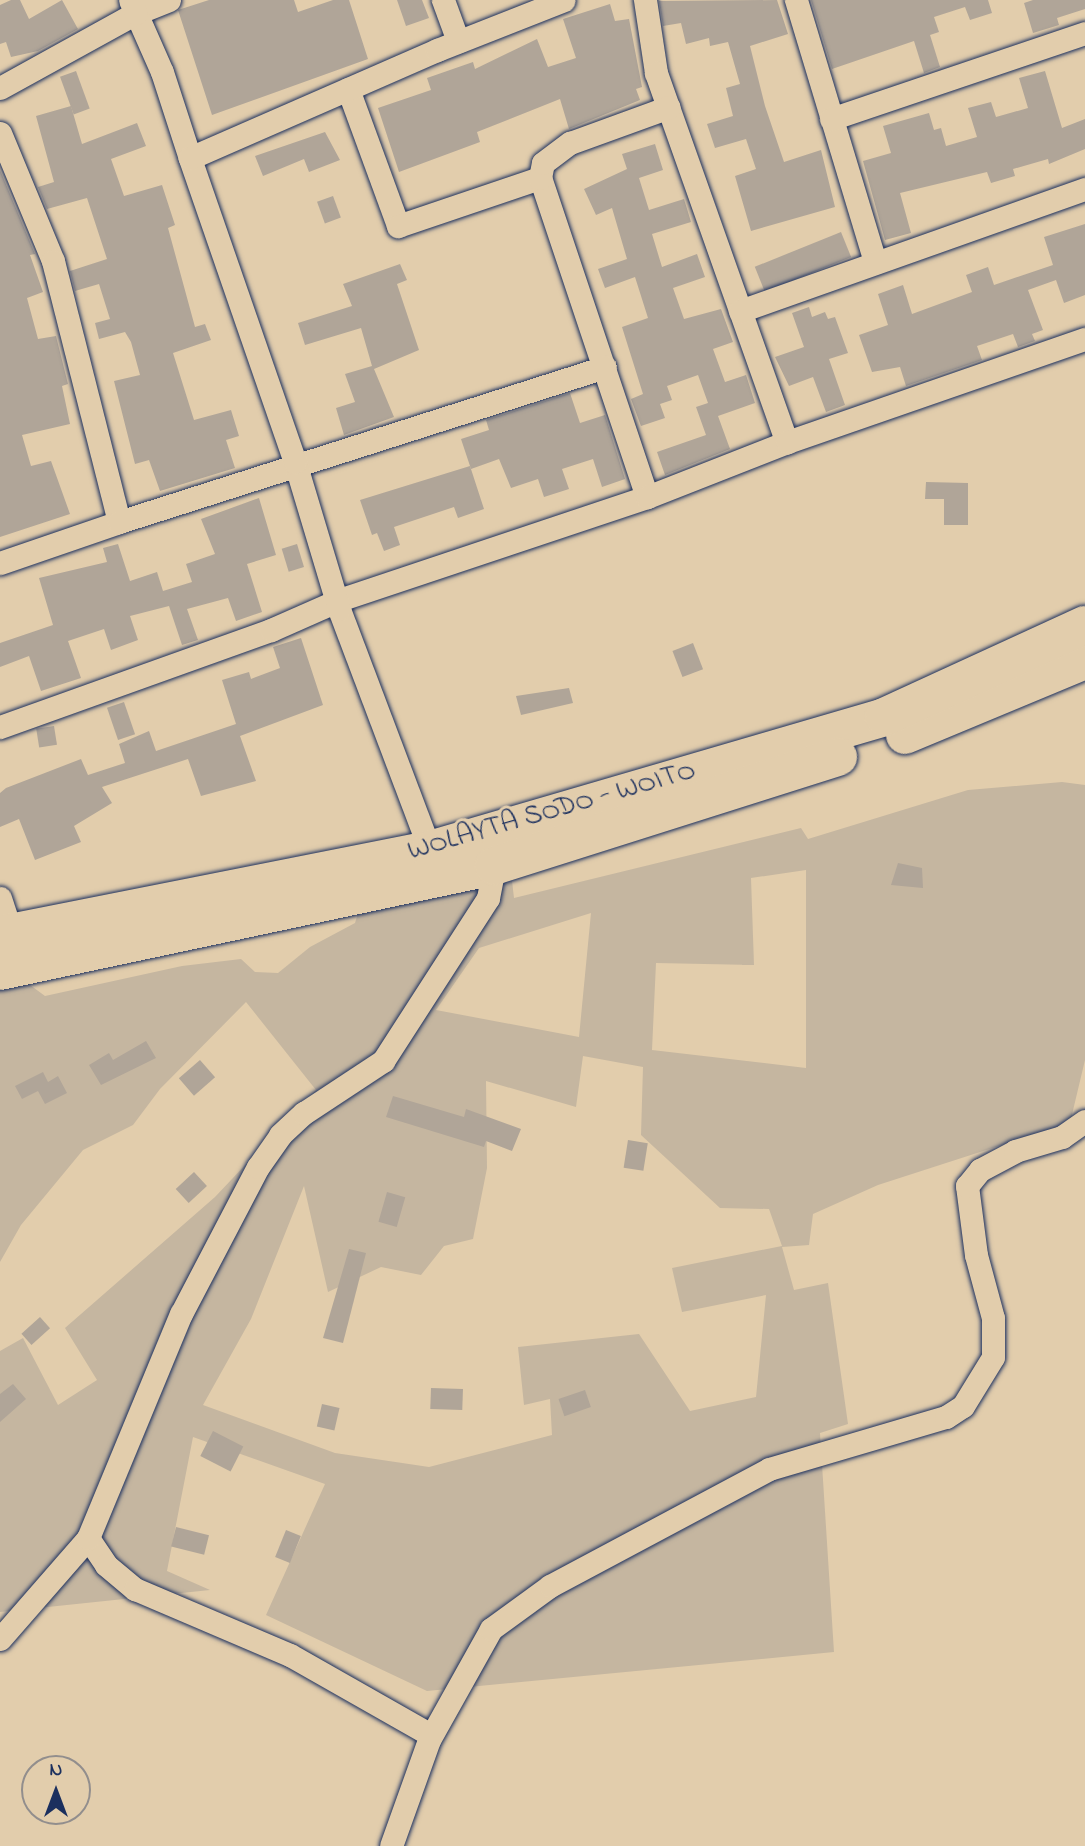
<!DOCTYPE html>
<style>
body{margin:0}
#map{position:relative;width:1085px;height:1846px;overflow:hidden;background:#e2cdac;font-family:"Indie Flower",sans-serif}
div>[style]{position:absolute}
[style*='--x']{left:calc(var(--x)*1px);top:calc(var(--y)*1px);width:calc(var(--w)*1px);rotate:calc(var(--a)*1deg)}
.green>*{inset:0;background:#c5b6a0}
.building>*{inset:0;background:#b0a598;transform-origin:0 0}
.roads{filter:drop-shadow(0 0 2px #1b2f5e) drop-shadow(0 0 2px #1b2f5e)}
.street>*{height:23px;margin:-11.5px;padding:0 11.5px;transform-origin:11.5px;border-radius:11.5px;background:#e2cdac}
.highway>*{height:38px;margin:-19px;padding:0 19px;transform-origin:19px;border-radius:19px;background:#e2cdac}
span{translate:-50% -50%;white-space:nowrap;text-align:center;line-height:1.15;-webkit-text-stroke:6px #e2cdac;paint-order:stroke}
.street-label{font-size:28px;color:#1b2f5e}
.north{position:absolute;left:21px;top:1755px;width:70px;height:70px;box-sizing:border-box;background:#e2cdac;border:2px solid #928e8d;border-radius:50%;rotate:0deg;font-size:19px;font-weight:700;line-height:28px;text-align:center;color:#1b2f5e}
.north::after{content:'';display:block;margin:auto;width:24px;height:32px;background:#1b2f5e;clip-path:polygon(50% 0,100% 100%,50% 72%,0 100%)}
</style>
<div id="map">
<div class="green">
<i style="clip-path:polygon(evenodd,1062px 782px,1085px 785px,1085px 1060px,1070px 1123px,878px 1185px,813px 1214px,809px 1245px,782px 1247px,794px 1290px,828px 1283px,848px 1424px,820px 1433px,834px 1652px,427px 1691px,266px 1615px,325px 1484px,193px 1437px,167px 1571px,210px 1590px,0 1612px,0 1351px,23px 1338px,58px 1405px,97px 1380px,65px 1328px,215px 1197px,316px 1090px,246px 1002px,160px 1089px,133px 1125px,83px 1150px,21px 1225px,0 1262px,0 963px,45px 996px,182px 966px,241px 959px,255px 972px,278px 973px,310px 947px,355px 923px,362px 900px,507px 838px,514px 898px,801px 828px,808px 839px,968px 790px,1062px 782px,806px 870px,806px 1068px,652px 1050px,656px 963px,754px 965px,751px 878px,806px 870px,1062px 782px,591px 913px,579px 1037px,436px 1010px,479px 948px,591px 913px,1062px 782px,583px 1056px,643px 1067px,641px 1135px,720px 1208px,769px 1209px,782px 1246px,672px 1268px,682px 1312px,766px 1295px,756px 1397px,690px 1411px,639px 1334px,518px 1347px,524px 1405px,550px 1399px,552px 1435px,429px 1467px,335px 1453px,203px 1405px,251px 1319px,304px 1186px,328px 1292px,381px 1267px,421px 1275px,444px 1246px,473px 1239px,487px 1168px,486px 1081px,576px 1107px,583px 1056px)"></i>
</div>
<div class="building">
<i style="clip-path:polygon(11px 0,20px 0,29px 19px,62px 0,78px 29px,38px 51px,11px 57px,6px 42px,0 44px,0 5px)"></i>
<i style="clip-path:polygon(209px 0,294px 0,298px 12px,333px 0,349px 0,368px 59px,212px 115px,178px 10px)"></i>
<i style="clip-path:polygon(397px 0,422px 0,429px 18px,406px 26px)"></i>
<i style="clip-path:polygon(777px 0,788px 34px,750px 46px,765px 106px,784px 162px,821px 150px,835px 207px,751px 231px,735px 176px,756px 169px,746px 139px,715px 148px,707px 124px,733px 116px,726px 88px,740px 84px,728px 42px,710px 46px,709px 38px,686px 44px,681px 23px,663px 26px,659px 1px)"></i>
<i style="clip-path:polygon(811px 0,988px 0,992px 13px,970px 20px,965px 7px,934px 17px,939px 32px,930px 35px,940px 67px,924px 73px,914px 41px,832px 69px)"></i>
<i style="clip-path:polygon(1033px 0,1085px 0,1085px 9px,1057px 18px,1059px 25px,1033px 33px,1024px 3px)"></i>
<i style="clip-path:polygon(610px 4px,615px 21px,629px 19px,642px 87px,636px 89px,640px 100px,569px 129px,560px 99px,477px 132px,480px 142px,399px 172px,378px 108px,431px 90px,427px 78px,473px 62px,475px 69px,537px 39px,548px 67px,576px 58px,563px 19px)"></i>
<i style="left:76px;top:71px;width:40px;height:17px;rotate:70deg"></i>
<i style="clip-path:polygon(1045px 71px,1062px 128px,1085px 119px,1085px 149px,1049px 164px,1048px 159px,1013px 169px,1015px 176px,991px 183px,987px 172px,900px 193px,911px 233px,885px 240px,863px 161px,891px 153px,883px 126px,929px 113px,934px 130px,941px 128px,946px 146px,977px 137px,968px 108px,991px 102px,996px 117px,1028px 108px,1019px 78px)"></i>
<i style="clip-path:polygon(71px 106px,82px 144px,137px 123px,146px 146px,111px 159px,124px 196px,162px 185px,175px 225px,168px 228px,195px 327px,205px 324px,211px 340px,173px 353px,194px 420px,231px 410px,239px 436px,226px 440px,235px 468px,160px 491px,149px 460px,135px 464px,114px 381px,140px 375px,131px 342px,125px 332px,99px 339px,95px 323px,110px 319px,99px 284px,75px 291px,70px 271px,107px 259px,87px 198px,47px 209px,38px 187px,54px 182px,36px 116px)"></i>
<i style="clip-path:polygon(325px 132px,340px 160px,309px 172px,304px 159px,263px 176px,255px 156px)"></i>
<i style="clip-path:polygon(655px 144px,663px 170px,639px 178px,649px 210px,684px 199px,691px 222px,652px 234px,662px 267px,697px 254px,705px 277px,673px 288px,684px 319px,721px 309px,733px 342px,713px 349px,725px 382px,746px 375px,755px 403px,718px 416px,730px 449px,665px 475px,657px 452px,706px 435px,696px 407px,708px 403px,698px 375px,667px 386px,672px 400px,660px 404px,665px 418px,641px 426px,631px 399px,643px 394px,622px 327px,648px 318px,635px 277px,605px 288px,598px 269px,627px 259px,612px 208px,596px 215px,584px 189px,627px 169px,622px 154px)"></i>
<i style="clip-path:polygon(0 170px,35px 254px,30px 255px,43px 292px,27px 298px,38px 339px,56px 336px,68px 384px,62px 386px,70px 424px,22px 435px,31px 466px,51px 461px,70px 514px,0 537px)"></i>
<i style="left:333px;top:196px;width:23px;height:17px;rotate:70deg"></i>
<i style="clip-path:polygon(1085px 224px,1085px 295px,1064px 303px,1056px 280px,1028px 290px,1043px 330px,1032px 334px,1035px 341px,1018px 347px,1013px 334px,977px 346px,982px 360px,906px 386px,900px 367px,872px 372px,859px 335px,888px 325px,878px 294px,903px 285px,912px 314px,972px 292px,966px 275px,988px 267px,994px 285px,1053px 265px,1044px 237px)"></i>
<i style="left:841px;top:232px;width:27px;height:93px;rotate:68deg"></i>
<i style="clip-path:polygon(400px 264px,407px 280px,397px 284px,419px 350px,374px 369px,394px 417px,344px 435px,336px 408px,355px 402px,345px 374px,372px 366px,361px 328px,305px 345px,298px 323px,352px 306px,343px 284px)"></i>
<i style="clip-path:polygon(809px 307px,812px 317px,825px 312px,828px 319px,835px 317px,848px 353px,829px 359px,845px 405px,826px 412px,813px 377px,789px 386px,775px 357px,804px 347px,792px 313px)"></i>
<i style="clip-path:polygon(570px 393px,580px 423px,605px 415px,625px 479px,602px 487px,593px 459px,562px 469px,569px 489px,544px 497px,538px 479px,511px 488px,499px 459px,471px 469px,461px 439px,489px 430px,486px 420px)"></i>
<i style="clip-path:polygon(470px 466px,484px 509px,458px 518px,454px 507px,394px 527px,400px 545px,384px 551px,377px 533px,372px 535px,360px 500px)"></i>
<i style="clip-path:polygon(926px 482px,968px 483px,968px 525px,944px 525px,944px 499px,925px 499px)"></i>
<i style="clip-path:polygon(259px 498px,276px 555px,247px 564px,262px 612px,236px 621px,228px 598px,187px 609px,198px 640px,182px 645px,169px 606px,130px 616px,138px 640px,111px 650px,104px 629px,68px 641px,81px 678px,41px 691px,29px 656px,0 667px,0 643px,53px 625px,39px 578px,107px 562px,103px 548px,118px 544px,130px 581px,157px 572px,163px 591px,192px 582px,186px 564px,215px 554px,201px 519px)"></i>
<i style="left:297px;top:544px;width:24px;height:16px;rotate:73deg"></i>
<i style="clip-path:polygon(301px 638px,323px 705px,240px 736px,256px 781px,201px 796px,188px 759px,102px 787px,112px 803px,74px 826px,81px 842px,35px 860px,19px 819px,0 827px,0 793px,6px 788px,81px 759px,88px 775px,125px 763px,119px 744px,149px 731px,156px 751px,236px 724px,222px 680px,249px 672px,251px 679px,280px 668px,273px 647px)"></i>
<i style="left:693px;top:643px;width:28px;height:22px;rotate:69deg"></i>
<i style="clip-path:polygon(569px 688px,573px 703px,521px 715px,516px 696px)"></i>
<i style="left:124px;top:702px;width:34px;height:18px;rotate:71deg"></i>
<i style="left:54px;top:726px;width:19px;height:18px;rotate:81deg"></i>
<i style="clip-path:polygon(898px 863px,922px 868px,923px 888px,891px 885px)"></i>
<i style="clip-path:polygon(146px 1041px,156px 1058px,101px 1085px,89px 1065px,109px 1053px,113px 1060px)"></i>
<i style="left:200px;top:1060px;width:23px;height:28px;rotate:49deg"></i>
<i style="clip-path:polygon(43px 1072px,48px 1082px,58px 1076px,67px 1093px,45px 1104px,38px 1091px,22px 1099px,15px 1086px)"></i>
<i style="clip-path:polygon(393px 1096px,464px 1117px,466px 1109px,521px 1129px,512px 1151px,486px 1141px,484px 1147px,386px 1117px)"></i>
<i style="left:628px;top:1140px;width:20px;height:28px;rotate:9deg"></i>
<i style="left:194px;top:1172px;width:19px;height:25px;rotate:47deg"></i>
<i style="left:387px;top:1192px;width:19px;height:31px;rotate:16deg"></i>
<i style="clip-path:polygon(349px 1249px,366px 1253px,343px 1343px,323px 1338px)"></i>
<i style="left:40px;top:1317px;width:15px;height:25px;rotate:48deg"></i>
<i style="clip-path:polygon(13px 1384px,26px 1399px,0 1422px,0 1394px)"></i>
<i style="left:431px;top:1388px;width:32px;height:21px;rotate:2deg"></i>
<i style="left:585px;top:1390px;width:18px;height:28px;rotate:71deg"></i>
<i style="left:322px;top:1404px;width:18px;height:23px;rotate:13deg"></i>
<i style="left:213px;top:1431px;width:34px;height:28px;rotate:27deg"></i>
<i style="left:176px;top:1527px;width:34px;height:20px;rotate:14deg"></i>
<i style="left:286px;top:1530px;width:16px;height:29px;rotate:22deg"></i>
</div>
<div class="roads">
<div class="street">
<i style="--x:169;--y:0;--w:35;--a:158"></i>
<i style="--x:136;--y:13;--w:64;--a:66.2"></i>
<i style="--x:162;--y:72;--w:90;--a:72"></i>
<i style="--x:443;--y:0;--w:44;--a:69.9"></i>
<i style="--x:645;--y:0;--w:74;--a:81.4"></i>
<i style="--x:656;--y:73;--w:392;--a:70.5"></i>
<i style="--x:796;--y:0;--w:274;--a:73.2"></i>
<i style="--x:0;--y:88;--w:155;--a:-28.9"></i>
<i style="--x:136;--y:13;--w:14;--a:-115"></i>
<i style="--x:348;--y:89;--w:146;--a:69.9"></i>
<i style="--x:398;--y:226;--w:150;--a:-18.7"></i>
<i style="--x:831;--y:119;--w:268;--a:-18.7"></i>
<i style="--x:0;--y:133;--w:139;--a:67.5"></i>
<i style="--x:53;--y:261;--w:269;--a:75.8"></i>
<i style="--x:119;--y:522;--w:126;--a:161"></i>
<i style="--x:740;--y:311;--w:366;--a:-19.5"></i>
<i style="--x:647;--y:497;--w:336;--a:-108.5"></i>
<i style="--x:540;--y:178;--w:15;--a:-79"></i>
<i style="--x:543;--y:163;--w:34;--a:-37"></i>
<i style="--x:570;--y:143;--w:105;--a:-20"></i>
<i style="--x:119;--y:522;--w:510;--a:-17.69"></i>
<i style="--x:0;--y:727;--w:288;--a:-19.7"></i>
<i style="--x:271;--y:630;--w:74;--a:-23.8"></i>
<i style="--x:339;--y:600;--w:325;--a:-18.5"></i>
<i style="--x:647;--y:497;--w:150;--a:-21.4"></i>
<i style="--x:787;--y:442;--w:315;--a:-19.1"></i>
<i style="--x:430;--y:850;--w:258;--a:-110.7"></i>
<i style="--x:339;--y:609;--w:153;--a:-106.7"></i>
<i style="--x:295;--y:462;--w:322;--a:-109.1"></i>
<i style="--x:190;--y:158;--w:270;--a:-23.6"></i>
<i style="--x:437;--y:50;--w:136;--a:-21.5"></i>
<i style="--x:0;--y:898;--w:48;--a:71.9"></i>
<i style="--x:88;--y:1538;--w:32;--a:56"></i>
<i style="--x:106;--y:1565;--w:38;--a:40"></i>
<i style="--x:135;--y:1589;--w:168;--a:23.1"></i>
<i style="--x:290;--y:1655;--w:162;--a:29.6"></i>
<i style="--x:0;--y:1639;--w:134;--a:-48.9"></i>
<i style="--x:88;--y:1538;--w:243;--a:-67.5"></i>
<i style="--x:181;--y:1314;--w:166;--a:-62.4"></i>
<i style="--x:258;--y:1167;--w:39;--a:-55"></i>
<i style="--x:280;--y:1135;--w:33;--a:-43"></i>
<i style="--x:304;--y:1113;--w:95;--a:-33.4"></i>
<i style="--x:383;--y:1061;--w:194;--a:-57.2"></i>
<i style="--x:488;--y:898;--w:33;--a:-79"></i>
<i style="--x:391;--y:1846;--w:113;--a:-70.3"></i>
<i style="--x:429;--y:1740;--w:127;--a:-60.8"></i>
<i style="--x:491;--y:1629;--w:73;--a:-36.1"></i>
<i style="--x:550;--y:1586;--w:248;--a:-28.1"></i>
<i style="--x:769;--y:1469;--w:184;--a:-16.4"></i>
<i style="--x:946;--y:1417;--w:20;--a:-33"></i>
<i style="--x:963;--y:1406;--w:57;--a:-58.5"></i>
<i style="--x:993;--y:1357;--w:39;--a:-90"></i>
<i style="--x:993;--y:1318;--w:65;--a:-105.1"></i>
<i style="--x:976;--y:1255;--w:70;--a:-97.4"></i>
<i style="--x:967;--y:1186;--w:21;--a:-51"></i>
<i style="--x:980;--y:1170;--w:40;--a:-28"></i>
<i style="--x:1015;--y:1151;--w:49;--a:-16.6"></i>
<i style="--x:1062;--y:1137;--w:28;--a:-35"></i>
</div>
<div class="highway">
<i style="--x:905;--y:735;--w:195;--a:-22.6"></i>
<i style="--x:0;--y:935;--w:438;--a:-11.2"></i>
<i style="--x:430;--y:850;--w:473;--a:-16.3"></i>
<i style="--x:884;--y:717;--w:221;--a:-24.6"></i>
<i style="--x:0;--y:971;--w:505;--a:-12"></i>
<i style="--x:494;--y:866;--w:361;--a:-17.6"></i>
</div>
</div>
<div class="street-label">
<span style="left:552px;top:812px;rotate:-16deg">WOLAYTA SODO - WOITO</span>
</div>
<div class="north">N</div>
</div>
